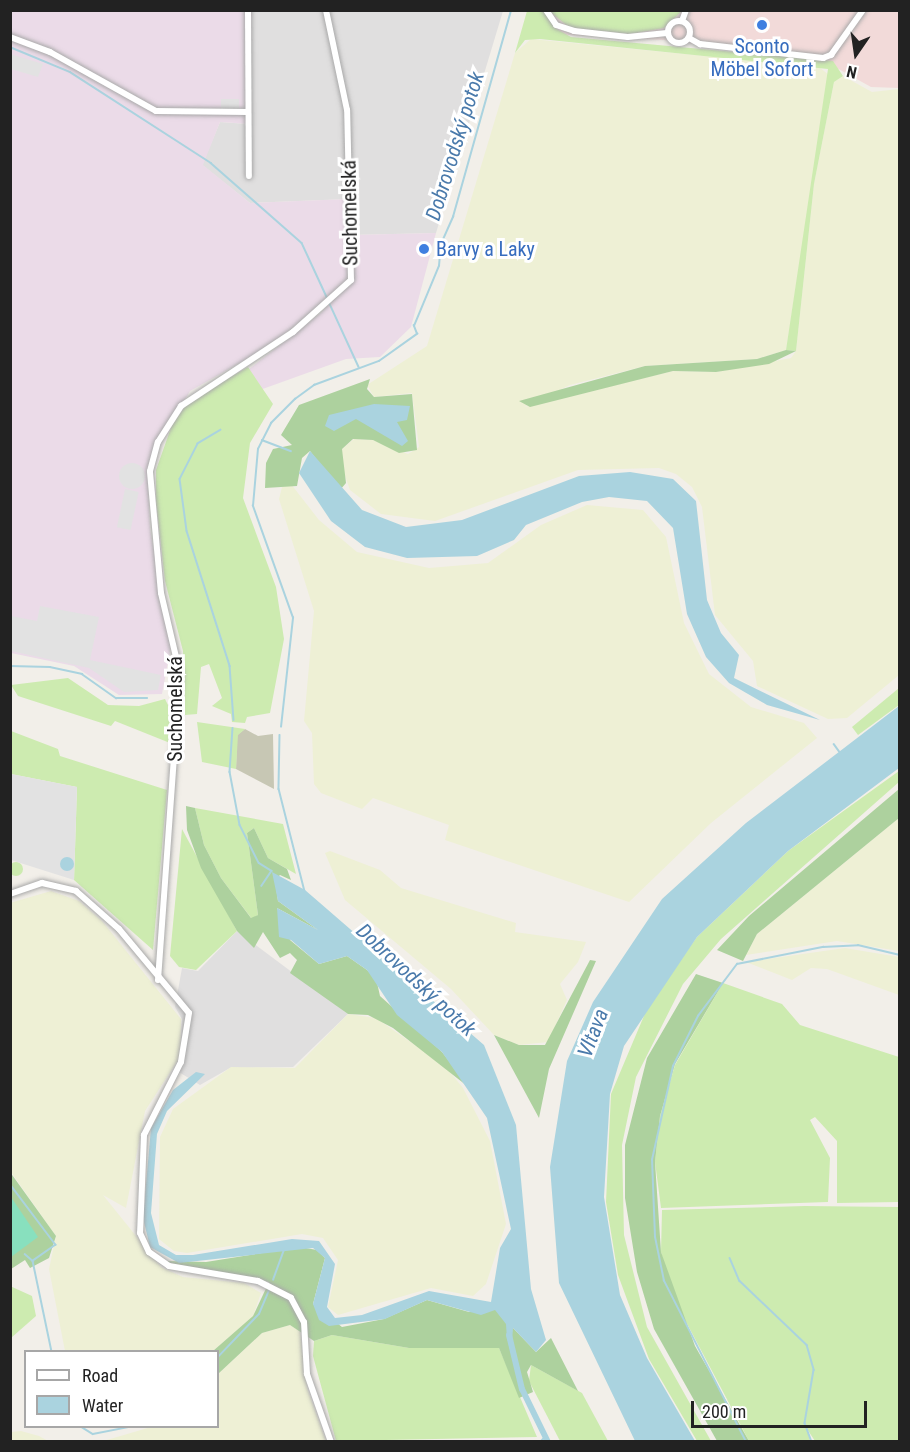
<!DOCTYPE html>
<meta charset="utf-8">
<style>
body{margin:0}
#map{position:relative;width:910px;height:1452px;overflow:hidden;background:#f2efe9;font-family:"Roboto Condensed",sans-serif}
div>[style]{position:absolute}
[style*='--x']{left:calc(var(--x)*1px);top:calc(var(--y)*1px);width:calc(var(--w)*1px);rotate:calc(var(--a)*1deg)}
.residential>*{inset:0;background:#e0dfdf}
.commercial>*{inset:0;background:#f2dad9}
.industrial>*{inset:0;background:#ebdbe8}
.construction>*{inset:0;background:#c7c7b4}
.farmland>*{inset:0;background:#eef0d5}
.grass>*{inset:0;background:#cdebb0}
.round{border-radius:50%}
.forest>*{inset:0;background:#add19e}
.pitch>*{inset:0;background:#88e0be}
.parking>*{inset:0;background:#e2e2e2;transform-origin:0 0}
.water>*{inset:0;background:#aad3df}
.stream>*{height:1.5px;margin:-0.75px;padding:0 0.75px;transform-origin:0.75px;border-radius:0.75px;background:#aad3df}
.canal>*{height:6px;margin:-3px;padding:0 3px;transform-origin:3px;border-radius:3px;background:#aad3df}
.roads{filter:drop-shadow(0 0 2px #a9a9a9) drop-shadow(0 0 2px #a9a9a9)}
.street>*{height:6px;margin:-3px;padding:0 3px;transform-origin:3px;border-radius:3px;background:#fff}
.street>.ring{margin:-3px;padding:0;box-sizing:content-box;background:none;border:6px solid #fff;border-radius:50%}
.dots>*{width:16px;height:16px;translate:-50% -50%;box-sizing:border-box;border:3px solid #fff;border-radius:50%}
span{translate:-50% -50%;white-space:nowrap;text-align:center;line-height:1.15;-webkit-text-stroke:6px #fff;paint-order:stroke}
.shop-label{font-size:20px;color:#366cbe}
.left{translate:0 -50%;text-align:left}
.street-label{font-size:20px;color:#222}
.water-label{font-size:21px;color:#4a7aab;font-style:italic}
.frame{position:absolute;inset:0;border:12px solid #222;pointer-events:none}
.legend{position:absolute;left:24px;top:1350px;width:195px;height:78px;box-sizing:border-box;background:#fff;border:2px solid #a7a7a7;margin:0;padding:8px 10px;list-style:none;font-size:18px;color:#222}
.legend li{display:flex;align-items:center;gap:12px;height:30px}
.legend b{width:30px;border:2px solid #a7a7a7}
.north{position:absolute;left:826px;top:24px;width:60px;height:60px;-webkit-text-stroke:4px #fff;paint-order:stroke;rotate:193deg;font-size:16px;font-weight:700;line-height:24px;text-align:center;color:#222}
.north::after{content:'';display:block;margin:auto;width:21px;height:27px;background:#222;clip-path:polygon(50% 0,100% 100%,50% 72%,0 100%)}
.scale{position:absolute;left:691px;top:1401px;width:176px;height:27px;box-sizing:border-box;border:3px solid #222;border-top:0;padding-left:8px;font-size:18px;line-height:21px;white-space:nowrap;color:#222;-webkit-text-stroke:4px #fff;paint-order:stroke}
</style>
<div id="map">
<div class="residential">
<i style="clip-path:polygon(252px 11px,503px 11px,436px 233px,350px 235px,349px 199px,250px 203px,202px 165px,220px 122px,248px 124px)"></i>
<i style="clip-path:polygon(237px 931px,348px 1014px,293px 1067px,230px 1068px,200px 1085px,174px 1069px,180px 1057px,182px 1019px,175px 1007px,182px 968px,198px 971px)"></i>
</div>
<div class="commercial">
<i style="clip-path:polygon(537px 11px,899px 11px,899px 88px,871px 87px,826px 62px,664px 40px,550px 34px)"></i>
</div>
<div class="industrial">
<i style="clip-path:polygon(11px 11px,252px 11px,249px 124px,220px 122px,203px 165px,250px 203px,349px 199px,350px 235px,436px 233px,411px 327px,380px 357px,346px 359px,257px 391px,248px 370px,322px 312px,348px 281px,273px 344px,190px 391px,156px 449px,148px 480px,150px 529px,171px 646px,162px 694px,119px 695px,74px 666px,11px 653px)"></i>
</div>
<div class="construction">
<i style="clip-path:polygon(245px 729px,258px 736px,273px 734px,274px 789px,236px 769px,237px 735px)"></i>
</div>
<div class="farmland">
<i style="clip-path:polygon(531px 39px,819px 67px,829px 75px,786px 350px,757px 359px,645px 366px,570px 385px,524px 407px,673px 371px,716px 372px,791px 358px,796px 351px,814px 184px,834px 82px,843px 76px,872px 92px,899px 89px,899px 675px,847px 718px,828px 719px,757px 686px,753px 661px,715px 615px,702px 507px,692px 487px,676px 474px,659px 468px,578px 470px,435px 521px,381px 514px,350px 490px,340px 462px,342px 449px,354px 439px,373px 440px,408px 454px,419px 447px,412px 393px,374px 397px,367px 385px,427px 346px,515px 53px)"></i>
<i style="clip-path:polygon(291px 484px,319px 520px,357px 552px,429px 568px,488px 563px,541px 525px,587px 505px,643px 510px,666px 537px,684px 623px,709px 674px,751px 707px,804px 723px,817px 738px,711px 823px,629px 902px,445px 840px,449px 825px,373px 798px,362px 809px,321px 793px,314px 784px,312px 733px,304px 721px,314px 611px,279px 499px,282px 487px)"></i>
<i style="clip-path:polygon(899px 818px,899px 951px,837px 941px,746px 955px,757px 934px)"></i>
<i style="clip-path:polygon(330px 851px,380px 870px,401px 888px,516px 923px,515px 932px,586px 942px,578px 962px,560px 984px,567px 1000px,548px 1042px,519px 1045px,494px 1035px,451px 989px,345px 900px,325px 853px)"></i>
<i style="clip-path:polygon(51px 891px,79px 901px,102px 921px,181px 1019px,180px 1057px,145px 1111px,126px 1208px,103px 1195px,161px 1267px,183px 1277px,244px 1283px,261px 1293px,253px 1316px,213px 1351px,65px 1351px,49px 1269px,56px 1236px,11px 1172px,10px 903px)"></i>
<i style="clip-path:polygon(845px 948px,899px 957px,899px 995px,827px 969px,811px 968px,792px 980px,746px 962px)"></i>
<i style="clip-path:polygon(348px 1014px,376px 1018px,445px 1066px,463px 1088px,490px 1141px,506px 1224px,486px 1284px,473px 1296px,431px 1288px,338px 1315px,328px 1307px,338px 1260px,323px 1238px,302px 1234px,187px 1253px,174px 1251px,159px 1239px,160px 1137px,173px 1109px,231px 1067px,295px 1068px)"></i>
<i style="clip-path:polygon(290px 1325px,300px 1331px,307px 1388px,326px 1441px,100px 1442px,151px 1427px,218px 1426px,218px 1374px,262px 1333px)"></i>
<i style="clip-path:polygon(21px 1431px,39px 1436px,48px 1441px,11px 1441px,11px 1432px)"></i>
</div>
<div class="grass">
<i style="clip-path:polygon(543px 10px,555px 28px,571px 37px,833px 61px,843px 76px,834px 82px,814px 184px,796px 351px,786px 350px,828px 69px,540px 39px,525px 40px,515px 53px,527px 11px)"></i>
<i style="clip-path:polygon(549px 11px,682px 11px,664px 28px,630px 34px,570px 28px)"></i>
<i style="clip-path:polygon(248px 367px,273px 404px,250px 443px,243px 498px,276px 587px,284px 639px,270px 713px,247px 717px,245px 723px,232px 722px,231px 714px,212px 706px,222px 698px,209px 664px,201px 667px,197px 714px,185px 715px,183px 651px,165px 581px,156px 501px,156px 470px,172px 425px,189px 401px)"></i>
<i style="clip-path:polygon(68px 678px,108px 705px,139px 706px,165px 699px,172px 713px,170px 743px,115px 721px,111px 726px,18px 696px,11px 685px)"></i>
<i style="clip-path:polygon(899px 688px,899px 705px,858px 735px,852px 727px)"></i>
<i style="clip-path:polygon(197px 722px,245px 729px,238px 735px,236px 769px,202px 762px)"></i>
<i style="clip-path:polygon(11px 731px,58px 749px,60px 756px,167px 790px,153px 950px,74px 880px,77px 787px,11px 774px)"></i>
<i style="clip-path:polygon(899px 771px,899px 782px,721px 939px,683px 984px,636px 1077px,622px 1145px,624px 1235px,647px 1327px,711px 1441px,697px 1441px,649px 1359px,618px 1275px,606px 1202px,611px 1094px,649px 1004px,697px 937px,788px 851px)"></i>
<i style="clip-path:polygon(195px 808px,283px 824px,296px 874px,268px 858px,254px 828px,247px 833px,258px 915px,252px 919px,221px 878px,204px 845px)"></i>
<i style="clip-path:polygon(182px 829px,237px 931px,196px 970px,179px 967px,170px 956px)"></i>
<i class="round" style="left:9px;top:862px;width:14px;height:14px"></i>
<i style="clip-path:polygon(723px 983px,782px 1004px,800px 1025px,899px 1057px,899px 1202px,837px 1203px,837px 1141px,815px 1117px,810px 1120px,830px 1158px,828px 1202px,661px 1208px,655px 1162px,660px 1116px,675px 1065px)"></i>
<i style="clip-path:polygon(805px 1206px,899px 1207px,899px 1441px,815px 1441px,807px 1429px,810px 1441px,749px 1441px,674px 1299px,661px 1252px,662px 1210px)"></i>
<i style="clip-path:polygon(10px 1286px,32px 1296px,36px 1316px,11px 1338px)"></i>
<i style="clip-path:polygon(332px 1335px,409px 1348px,499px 1348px,537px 1437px,336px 1441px,313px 1356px,314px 1341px)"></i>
<i style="clip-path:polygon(531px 1365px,582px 1393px,608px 1441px,560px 1441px,529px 1381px)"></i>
</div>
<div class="forest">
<i style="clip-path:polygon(786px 350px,796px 351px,769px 364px,716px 372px,673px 371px,530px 407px,519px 401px,645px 366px,757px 359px)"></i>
<i style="clip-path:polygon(370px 379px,367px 389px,374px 397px,412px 394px,417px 450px,399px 453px,373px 440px,353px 439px,342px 449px,346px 483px,340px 490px,310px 451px,302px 458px,297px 486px,265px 488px,266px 463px,273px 449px,292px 445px,281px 435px,299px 405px)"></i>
<i style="clip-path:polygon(899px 789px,899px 818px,757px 934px,743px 961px,717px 950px,749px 916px)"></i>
<i style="clip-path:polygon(186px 806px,195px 808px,204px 845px,221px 878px,251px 918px,258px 915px,247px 833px,254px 828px,268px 858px,287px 869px,291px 880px,280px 875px,275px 880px,278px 901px,318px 930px,277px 908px,290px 940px,319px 964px,347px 956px,367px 970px,376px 978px,380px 996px,442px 1052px,471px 1089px,393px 1028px,368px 1015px,348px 1014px,290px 973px,297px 960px,290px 953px,280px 958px,263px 932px,254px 948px,237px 931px,201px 868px,187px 830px)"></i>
<i style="clip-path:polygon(590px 960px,596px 961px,549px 1069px,539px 1118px,494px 1035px,519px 1045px,545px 1045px)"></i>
<i style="clip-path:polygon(696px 974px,723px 983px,675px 1064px,660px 1116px,655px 1162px,661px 1252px,695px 1346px,749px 1441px,717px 1441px,654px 1329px,637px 1272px,625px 1198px,625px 1145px,647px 1058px)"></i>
<i style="clip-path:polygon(10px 1172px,56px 1236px,49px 1258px,30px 1268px,25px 1260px,11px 1269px)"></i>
<i style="clip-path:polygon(300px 1247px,317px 1250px,325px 1258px,313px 1304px,342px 1327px,384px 1319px,427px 1300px,469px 1312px,495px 1309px,536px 1352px,551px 1338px,578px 1391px,531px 1365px,527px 1372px,533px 1392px,519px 1398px,499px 1348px,409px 1348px,332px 1335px,314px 1341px,290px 1325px,262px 1333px,218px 1374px,218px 1352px,213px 1351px,253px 1316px,269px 1282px,173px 1265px,167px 1261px,206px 1262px)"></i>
</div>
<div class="pitch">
<i style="clip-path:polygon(11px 1197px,38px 1237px,11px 1257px,10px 1257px)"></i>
</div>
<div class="parking">
<i style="clip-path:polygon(10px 54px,43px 64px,38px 77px,11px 69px)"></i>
<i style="left:221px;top:99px;width:18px;height:10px"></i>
<i class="round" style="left:119px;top:463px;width:26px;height:26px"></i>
<i style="left:125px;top:489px;width:14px;height:39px;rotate:12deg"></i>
<i style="clip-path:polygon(40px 606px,99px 617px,90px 660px,161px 675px,158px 690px,124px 692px,89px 668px,11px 651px,11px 616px,37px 621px)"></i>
<i style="clip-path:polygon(11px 774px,77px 787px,74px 880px,11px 860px)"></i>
</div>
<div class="water">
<i style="clip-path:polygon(374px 404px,410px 406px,407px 420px,397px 422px,408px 441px,402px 446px,356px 419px,334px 431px,325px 426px,329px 415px)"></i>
<i style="clip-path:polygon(310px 451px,362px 510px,406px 527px,462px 520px,579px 476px,630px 472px,673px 479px,696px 501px,707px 600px,721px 633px,739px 655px,734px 678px,820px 720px,767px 705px,729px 683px,706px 657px,687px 614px,673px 528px,647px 501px,609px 497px,582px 502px,526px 525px,514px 540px,477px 556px,407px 558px,365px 547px,331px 521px,299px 473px)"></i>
<i style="clip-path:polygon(899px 706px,899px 768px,788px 851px,697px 937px,624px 1046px,610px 1094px,604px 1197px,620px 1295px,647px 1358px,695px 1441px,635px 1441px,559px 1283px,550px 1167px,567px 1061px,593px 1002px,662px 899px,746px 823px)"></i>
<i class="round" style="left:60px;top:857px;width:14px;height:14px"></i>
<i style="clip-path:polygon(272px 872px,305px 890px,484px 1045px,516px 1125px,531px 1289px,546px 1340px,536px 1352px,513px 1328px,512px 1342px,507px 1340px,506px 1324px,495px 1310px,481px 1315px,427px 1300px,385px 1319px,329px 1326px,319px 1320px,313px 1304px,325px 1258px,313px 1248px,179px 1263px,150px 1247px,143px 1218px,151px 1128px,173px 1090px,196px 1072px,205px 1074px,167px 1111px,157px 1134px,151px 1213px,159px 1245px,176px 1255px,193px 1255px,292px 1239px,319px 1241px,335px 1264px,327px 1307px,335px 1318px,362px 1315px,429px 1291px,491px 1302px,500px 1248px,511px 1229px,487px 1118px,442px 1052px,397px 1015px,367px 970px,347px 956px,319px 964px,291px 940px,279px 937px,277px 908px,318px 930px,278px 901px)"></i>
</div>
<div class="stream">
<i style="--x:10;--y:47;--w:65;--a:22.6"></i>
<i style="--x:70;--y:72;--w:168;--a:32.8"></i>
<i style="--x:211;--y:163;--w:121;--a:41.3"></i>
<i style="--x:302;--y:243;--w:60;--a:65.2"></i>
<i style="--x:330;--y:304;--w:69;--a:65.3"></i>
<i style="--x:221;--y:430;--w:27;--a:149"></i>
<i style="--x:198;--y:444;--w:39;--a:117"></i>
<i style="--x:180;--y:479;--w:52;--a:82.3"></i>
<i style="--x:187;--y:531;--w:142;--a:72.3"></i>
<i style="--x:230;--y:666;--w:54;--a:85.8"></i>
<i style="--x:262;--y:440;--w:31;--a:21"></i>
<i style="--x:10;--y:666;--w:40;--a:1.4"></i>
<i style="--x:50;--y:667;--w:33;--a:12"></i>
<i style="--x:82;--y:674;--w:42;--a:35.2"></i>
<i style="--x:116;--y:698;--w:31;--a:0"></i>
<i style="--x:281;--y:727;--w:110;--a:-83.7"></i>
<i style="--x:293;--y:618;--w:119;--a:-109.7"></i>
<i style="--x:253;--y:506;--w:57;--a:-85"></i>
<i style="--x:258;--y:449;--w:29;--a:-63"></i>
<i style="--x:271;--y:423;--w:34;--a:-45"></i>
<i style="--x:295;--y:399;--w:24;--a:-36"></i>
<i style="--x:314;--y:385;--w:69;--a:-20.3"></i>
<i style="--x:379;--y:361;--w:47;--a:-35.4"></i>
<i style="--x:417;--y:334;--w:9;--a:-111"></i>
<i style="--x:414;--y:326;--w:65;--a:-67.4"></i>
<i style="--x:439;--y:266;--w:22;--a:-85"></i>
<i style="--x:441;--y:244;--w:30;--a:-66"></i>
<i style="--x:453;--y:217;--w:215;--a:-74.3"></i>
<i style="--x:233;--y:728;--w:44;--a:93.9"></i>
<i style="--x:230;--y:772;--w:54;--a:79.3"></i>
<i style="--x:240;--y:825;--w:42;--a:63.4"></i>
<i style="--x:259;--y:863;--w:15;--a:32"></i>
<i style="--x:272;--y:871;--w:18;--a:124"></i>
<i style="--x:280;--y:735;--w:54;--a:91.1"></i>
<i style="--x:279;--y:789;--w:106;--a:75.8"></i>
<i style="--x:834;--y:744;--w:9;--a:54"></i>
<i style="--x:10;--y:1184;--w:76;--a:53"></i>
<i style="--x:56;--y:1245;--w:28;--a:145"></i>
<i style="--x:33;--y:1261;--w:93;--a:78.2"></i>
<i style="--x:25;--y:1254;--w:11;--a:41"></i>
<i style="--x:730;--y:1258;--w:25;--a:67"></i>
<i style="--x:740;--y:1281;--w:93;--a:43.7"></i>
<i style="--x:807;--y:1345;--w:26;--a:74"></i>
<i style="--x:814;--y:1370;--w:54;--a:99.6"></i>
<i style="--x:805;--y:1423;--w:20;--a:70"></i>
<i style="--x:273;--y:1280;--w:32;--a:-70"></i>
<i style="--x:218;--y:1357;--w:59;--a:-46.4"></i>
<i style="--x:259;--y:1314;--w:26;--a:-67"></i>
<i style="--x:80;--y:1426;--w:15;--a:32"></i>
<i style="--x:93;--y:1434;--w:42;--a:-11"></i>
<i style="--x:540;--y:1442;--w:7;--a:-45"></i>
<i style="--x:746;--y:1442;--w:181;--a:-117"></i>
<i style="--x:664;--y:1281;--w:45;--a:-101.6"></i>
<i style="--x:655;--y:1237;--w:77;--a:-92.2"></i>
<i style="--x:652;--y:1160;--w:96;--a:-77.4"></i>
<i style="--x:673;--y:1066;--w:56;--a:-63.4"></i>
<i style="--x:698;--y:1016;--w:65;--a:-53.1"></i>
<i style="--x:737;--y:964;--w:88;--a:-11.2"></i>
<i style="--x:823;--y:947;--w:35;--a:-3"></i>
<i style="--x:858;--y:945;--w:43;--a:13.4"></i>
</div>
<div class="canal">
<i style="--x:509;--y:1335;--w:56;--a:76.5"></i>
<i style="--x:522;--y:1389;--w:59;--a:63.9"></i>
</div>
<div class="roads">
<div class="street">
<i style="--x:248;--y:10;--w:166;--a:89.7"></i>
<i style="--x:546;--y:10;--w:18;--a:56"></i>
<i style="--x:556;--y:25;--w:19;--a:18"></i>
<i style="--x:574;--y:31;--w:54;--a:6.3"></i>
<i style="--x:628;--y:37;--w:39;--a:-6"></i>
<i class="ring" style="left:668px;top:21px;width:16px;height:16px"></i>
<i style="--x:682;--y:21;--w:12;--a:-70"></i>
<i style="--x:10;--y:37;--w:43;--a:20.6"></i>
<i style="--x:50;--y:52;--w:121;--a:29.1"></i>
<i style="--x:156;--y:111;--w:92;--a:0.6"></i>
<i style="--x:689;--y:38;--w:13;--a:29"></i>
<i style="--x:700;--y:44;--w:124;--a:6.5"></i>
<i style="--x:823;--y:58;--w:9;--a:-21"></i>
<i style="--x:831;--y:55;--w:55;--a:-54.6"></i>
<i style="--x:10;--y:894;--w:34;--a:-19"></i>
<i style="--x:42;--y:883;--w:35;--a:13"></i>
<i style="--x:76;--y:891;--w:57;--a:41.5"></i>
<i style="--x:119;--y:929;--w:109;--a:50.2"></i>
<i style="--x:189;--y:1013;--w:50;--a:99.3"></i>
<i style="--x:181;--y:1062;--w:82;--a:116.9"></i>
<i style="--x:144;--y:1135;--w:98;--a:92.3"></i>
<i style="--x:140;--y:1233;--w:21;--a:65"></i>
<i style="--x:149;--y:1252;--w:24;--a:35"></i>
<i style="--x:169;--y:1266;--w:90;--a:9.6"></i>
<i style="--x:258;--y:1281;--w:37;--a:27"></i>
<i style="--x:291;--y:1298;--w:27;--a:62"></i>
<i style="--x:304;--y:1322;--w:52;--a:86.7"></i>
<i style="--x:307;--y:1374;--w:72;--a:70.6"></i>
<i style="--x:158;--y:980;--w:307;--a:-85.9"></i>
<i style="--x:180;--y:674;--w:83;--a:-103.2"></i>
<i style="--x:161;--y:593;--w:122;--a:-95.2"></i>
<i style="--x:150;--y:471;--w:30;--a:-75"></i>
<i style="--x:158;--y:442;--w:43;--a:-57.4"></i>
<i style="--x:181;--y:406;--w:134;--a:-33.5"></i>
<i style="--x:293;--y:332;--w:78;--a:-41.9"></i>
<i style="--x:351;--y:280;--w:170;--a:-91.3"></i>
<i style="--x:347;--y:110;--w:102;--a:-101.9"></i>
</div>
</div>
<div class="dots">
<i style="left:762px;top:25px;background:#3f7fe0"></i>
<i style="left:424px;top:249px;background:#3f7fe0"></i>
</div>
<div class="shop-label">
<span style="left:762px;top:58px">Sconto<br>Möbel Sofort</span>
<span class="left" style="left:436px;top:249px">Barvy a Laky</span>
</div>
<div class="street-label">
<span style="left:350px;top:213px;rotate:-91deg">Suchomelská</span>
<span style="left:175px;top:709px;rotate:-90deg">Suchomelská</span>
</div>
<div class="water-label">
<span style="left:455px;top:146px;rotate:-73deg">Dobrovodský potok</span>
<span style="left:416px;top:980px;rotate:43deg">Dobrovodský potok</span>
<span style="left:593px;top:1033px;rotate:-69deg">Vltava</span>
</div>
<div class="frame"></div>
<ul class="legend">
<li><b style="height:8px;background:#fff"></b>Road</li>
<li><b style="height:16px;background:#aad3df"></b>Water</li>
</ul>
<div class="north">N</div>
<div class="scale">200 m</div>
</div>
